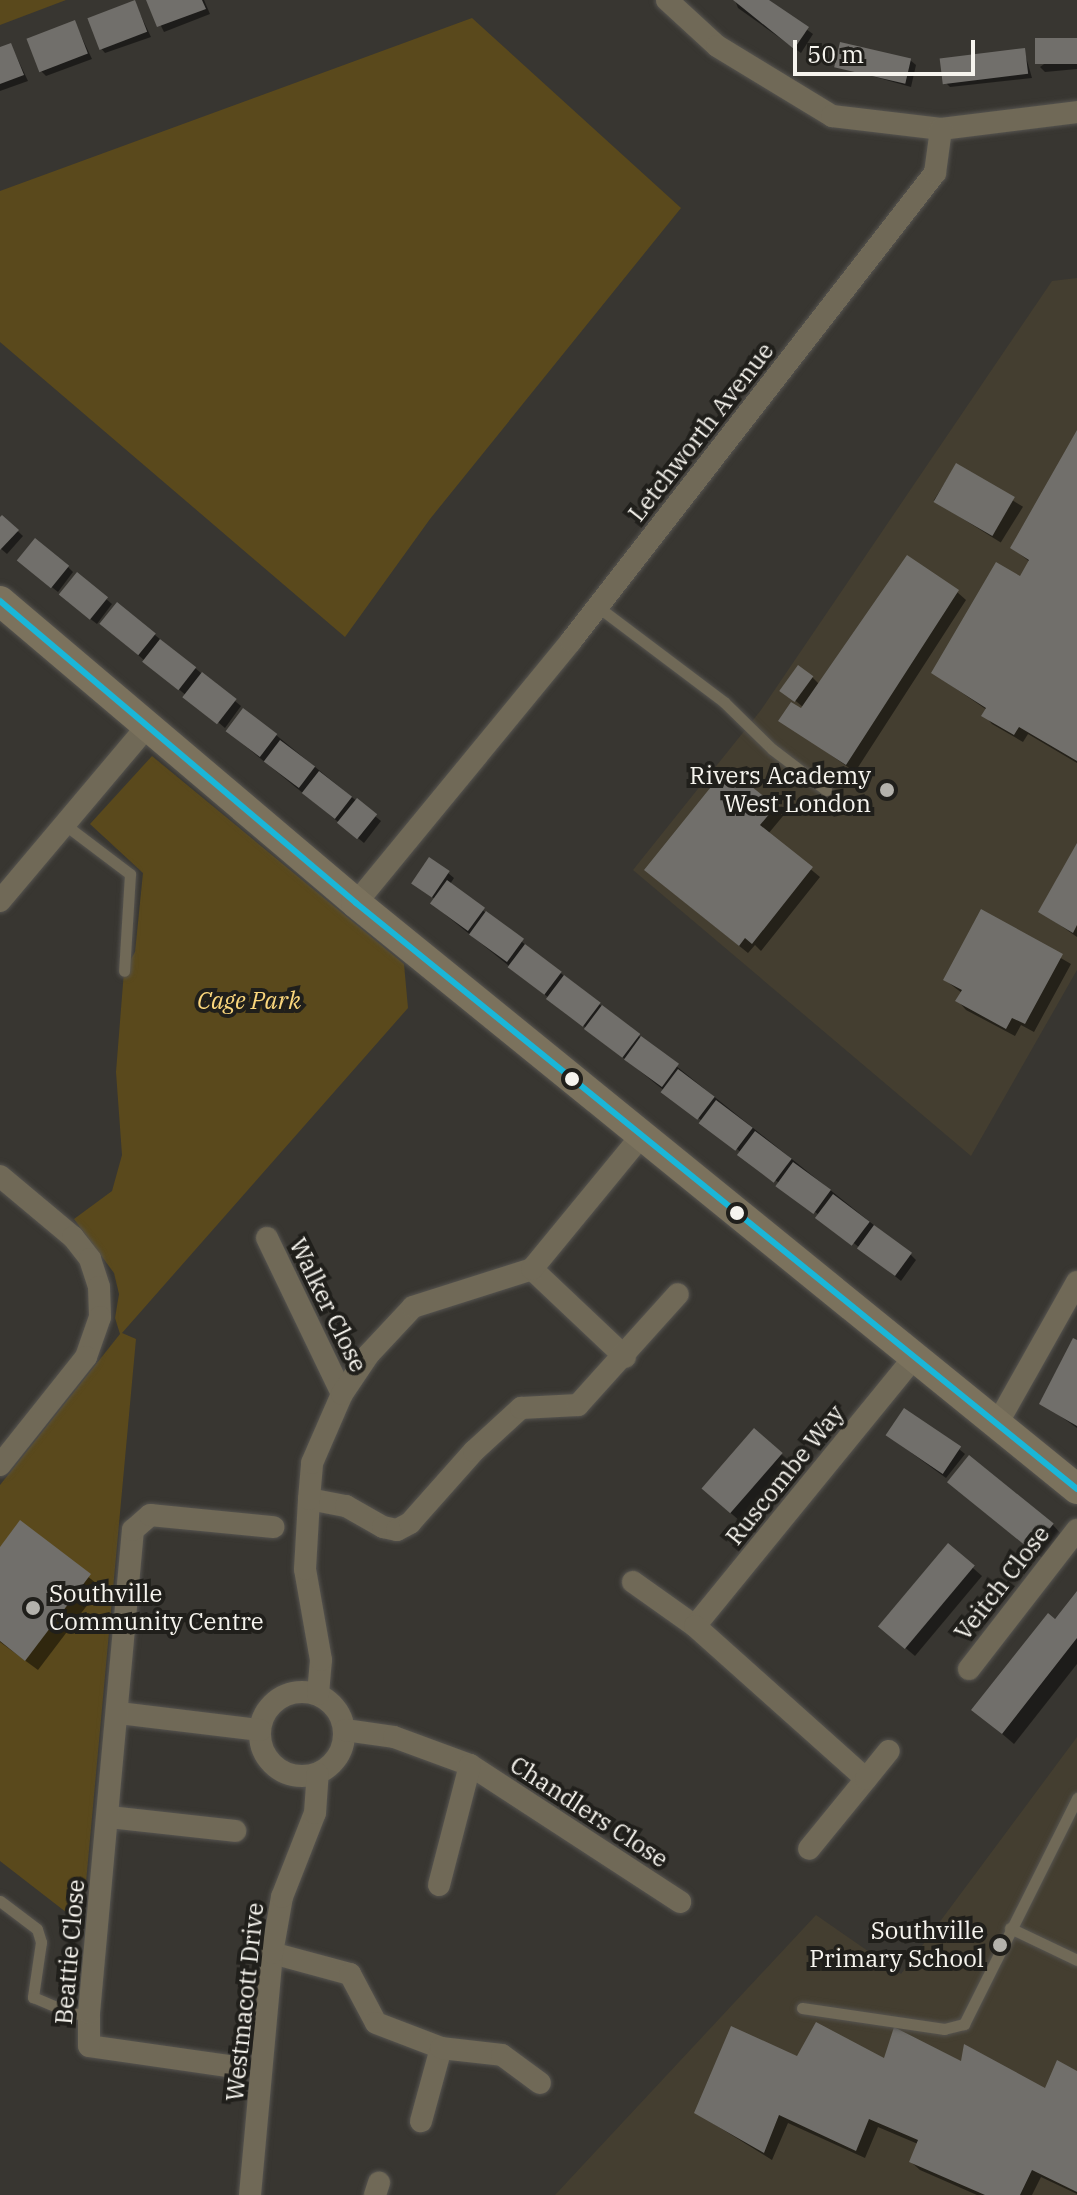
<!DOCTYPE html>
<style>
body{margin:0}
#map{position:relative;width:1077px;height:2195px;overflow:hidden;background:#383631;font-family:"IBM Plex Serif",serif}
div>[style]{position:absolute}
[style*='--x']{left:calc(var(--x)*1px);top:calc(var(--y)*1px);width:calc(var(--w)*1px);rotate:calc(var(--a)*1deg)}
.built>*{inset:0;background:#443e30}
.green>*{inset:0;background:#5a491c}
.shadow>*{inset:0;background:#0007;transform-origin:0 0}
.building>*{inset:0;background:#716f6b;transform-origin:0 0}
.roads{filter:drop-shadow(0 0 2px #565450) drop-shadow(0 0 2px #565450)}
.lane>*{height:11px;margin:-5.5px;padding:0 5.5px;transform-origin:5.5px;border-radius:5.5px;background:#706957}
.street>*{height:22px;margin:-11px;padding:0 11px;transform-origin:11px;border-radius:11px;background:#706957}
.street>.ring{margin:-11px;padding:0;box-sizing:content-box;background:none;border:22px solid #706957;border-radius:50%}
.secondary>*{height:30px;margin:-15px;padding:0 15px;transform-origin:15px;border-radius:15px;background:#7b725d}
.bus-1>*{height:6px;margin:-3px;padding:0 3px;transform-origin:3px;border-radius:3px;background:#1ab6d8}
.dots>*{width:22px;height:22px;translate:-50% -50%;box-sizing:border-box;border:4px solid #201f1b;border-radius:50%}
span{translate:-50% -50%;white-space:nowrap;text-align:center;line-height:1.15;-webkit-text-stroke:8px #201f1b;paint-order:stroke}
.street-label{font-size:24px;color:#f6f4ee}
.poi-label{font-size:24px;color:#f6f4ee}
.right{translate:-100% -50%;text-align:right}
.left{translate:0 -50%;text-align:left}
.park-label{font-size:24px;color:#fbd77d;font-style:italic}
.scale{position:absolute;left:793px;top:40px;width:182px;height:36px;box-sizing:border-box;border:4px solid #f6f4ee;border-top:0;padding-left:10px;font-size:24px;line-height:28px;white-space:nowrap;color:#f6f4ee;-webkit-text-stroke:6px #201f1b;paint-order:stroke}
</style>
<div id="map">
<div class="built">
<i style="clip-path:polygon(1077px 278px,1077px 970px,971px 1156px,633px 870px,761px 710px,1052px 281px)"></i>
<i style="clip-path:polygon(1077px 1737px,1077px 2195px,555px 2195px,816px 1915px,901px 1974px)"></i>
</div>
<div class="green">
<i style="clip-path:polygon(0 0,66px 0,0 25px)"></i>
<i style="clip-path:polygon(472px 18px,681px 208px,430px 519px,345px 637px,0 342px,0 191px)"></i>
<i style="clip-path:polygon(152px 756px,404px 964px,408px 1008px,122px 1333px,136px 1339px,83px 1915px,71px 1916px,0 1861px,0 1485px,120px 1334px,115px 1318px,119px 1294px,114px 1273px,74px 1219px,112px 1191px,122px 1155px,116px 1072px,124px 971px,135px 952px,143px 873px,90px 824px)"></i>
</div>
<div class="shadow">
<i style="clip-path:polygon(148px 0,204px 0,210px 14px,164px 32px)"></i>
<i style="clip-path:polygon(735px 0,765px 0,813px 34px,801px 53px,738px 8px)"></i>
<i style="clip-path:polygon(134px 1px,151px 37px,105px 53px,100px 47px)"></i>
<i style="clip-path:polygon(75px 23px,92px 59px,46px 76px,40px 70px)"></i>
<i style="clip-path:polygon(1077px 40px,1077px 69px,1045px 72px,1040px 67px)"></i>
<i style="clip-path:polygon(11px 45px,28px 81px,0 91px,0 49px)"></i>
<i style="clip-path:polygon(1024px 50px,1032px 78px,950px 87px,944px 81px)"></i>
<i style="clip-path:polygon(910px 60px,916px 65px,911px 87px,836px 66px)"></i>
<i style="clip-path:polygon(1077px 434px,1077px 763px,1028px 734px,1023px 742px,992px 724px,984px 715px,987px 710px,933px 673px,1021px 578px,1030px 562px,1012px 548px)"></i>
<i style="left:956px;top:465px;width:79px;height:42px;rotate:32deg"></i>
<i style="clip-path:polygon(2px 517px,23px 536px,7px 554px,0 548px)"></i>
<i style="clip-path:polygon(25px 566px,68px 567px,73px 572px,58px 592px)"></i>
<i style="clip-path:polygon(78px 575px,112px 604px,97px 624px,67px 601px)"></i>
<i style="clip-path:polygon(957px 592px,966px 600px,855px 772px,781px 720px,804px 708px,783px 690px,812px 677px,820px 685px)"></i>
<i style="clip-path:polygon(107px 629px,155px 635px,241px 706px,225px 728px)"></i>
<i style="clip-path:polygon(276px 735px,381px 821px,364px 843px,233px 736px)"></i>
<i style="clip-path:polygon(774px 807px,783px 816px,768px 834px,820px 877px,761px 951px,755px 945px,748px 953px,655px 878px)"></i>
<i style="clip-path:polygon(1077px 848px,1077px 937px,1040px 911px)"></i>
<i style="clip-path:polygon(448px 873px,454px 878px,450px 884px,911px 1255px,916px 1260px,901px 1281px,437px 908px,435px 899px,419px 888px)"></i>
<i style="clip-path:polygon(982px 912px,1071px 964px,1034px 1032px,1021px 1025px,1015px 1036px,966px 1010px,958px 1001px,962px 993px,945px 980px)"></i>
<i style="clip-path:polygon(1077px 1343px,1077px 1428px,1042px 1403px)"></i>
<i style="clip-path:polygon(754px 1430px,790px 1463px,740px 1521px,712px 1497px)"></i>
<i style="clip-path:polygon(891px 1438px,959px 1449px,965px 1454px,946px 1478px)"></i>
<i style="clip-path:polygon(958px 1490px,1053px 1525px,1061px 1534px,1042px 1558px)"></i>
<i style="clip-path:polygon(20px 1523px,101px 1587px,38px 1670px,0 1642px,0 1550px)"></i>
<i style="clip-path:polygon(948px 1546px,982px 1576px,915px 1656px,889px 1634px)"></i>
<i style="clip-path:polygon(1077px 1594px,1077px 1664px,1014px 1744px,974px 1710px)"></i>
<i style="clip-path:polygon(798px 2059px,963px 2064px,1046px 2091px,1077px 2073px,1077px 2194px,1041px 2177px,1032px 2195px,977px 2195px,920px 2170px,911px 2162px,918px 2144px,878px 2127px,865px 2158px,788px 2123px,772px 2160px,696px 2113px)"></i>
</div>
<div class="building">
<i style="left:135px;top:0;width:34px;height:51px;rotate:69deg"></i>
<i style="clip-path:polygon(146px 0,202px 0,206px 9px,157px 27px)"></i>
<i style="clip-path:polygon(733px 0,769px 0,809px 27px,794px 49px)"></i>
<i style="left:75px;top:20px;width:36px;height:52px;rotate:69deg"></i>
<i style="left:1077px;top:38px;width:26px;height:42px;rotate:90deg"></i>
<i style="left:840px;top:42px;width:73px;height:26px;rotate:13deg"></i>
<i style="clip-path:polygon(11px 43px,24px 75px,0 84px,0 47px)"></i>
<i style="left:1025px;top:48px;width:26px;height:86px;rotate:83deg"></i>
<i style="clip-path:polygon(1077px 430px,1077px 761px,1019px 727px,1014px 735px,981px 716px,986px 708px,931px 673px,996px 562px,1020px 576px,1029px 560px,1010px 548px)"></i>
<i style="left:956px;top:463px;width:68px;height:45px;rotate:30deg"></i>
<i style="clip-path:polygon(2px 515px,19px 530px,0 550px,0 517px)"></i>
<i style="left:35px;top:538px;width:44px;height:29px;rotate:39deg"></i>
<i style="clip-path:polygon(907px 555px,959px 590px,846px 765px,778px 721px,791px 702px,801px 708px)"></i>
<i style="left:77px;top:572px;width:40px;height:29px;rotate:39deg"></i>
<i style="left:117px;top:602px;width:50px;height:28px;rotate:39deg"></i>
<i style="left:160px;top:639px;width:46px;height:29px;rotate:38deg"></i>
<i style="left:798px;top:665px;width:19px;height:32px;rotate:36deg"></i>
<i style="left:202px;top:672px;width:44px;height:32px;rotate:38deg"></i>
<i style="left:243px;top:708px;width:43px;height:29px;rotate:37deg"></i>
<i style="left:280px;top:740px;width:44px;height:27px;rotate:37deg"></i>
<i style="clip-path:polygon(727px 767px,776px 806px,760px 825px,813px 867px,752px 944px,745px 938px,739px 946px,644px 870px)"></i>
<i style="left:319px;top:771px;width:42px;height:28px;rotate:38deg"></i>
<i style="left:357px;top:798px;width:26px;height:32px;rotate:39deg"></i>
<i style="clip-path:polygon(1077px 843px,1077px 925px,1073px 933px,1038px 912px)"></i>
<i style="left:429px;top:857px;width:25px;height:32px;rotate:34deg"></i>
<i style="left:447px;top:880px;width:47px;height:29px;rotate:36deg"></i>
<i style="clip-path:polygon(981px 909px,1063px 954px,1025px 1024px,1012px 1018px,1006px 1029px,955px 1001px,962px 990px,943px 980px)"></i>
<i style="left:486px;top:911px;width:47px;height:29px;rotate:36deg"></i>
<i style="left:525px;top:944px;width:46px;height:29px;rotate:37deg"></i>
<i style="left:564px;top:975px;width:46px;height:30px;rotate:37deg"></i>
<i style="left:602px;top:1005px;width:48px;height:30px;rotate:37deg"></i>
<i style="left:641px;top:1036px;width:47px;height:29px;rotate:36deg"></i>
<i style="left:678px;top:1069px;width:46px;height:29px;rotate:37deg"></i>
<i style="left:716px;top:1100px;width:46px;height:29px;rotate:37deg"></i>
<i style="left:755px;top:1131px;width:46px;height:30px;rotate:37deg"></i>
<i style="left:793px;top:1162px;width:47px;height:30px;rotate:36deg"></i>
<i style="left:833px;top:1194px;width:46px;height:30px;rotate:37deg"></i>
<i style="left:874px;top:1225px;width:47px;height:29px;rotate:36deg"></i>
<i style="clip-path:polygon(1073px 1338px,1077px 1340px,1077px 1426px,1039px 1404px)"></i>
<i style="left:904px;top:1408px;width:69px;height:33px;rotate:34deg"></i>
<i style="left:754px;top:1428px;width:38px;height:80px;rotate:41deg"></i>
<i style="left:969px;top:1455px;width:109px;height:35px;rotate:39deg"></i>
<i style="clip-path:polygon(20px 1520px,91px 1574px,25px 1661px,0 1641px,0 1547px)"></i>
<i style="left:948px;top:1543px;width:35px;height:109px;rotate:40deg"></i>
<i style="clip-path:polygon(1077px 1591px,1077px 1638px,1002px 1734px,971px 1710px,1048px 1613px,1055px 1619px)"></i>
<i style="clip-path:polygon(816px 2022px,884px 2058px,894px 2027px,961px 2061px,964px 2044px,1045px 2088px,1057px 2060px,1077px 2071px,1077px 2192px,1032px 2170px,1020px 2195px,985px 2195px,909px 2162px,918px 2140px,869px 2119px,856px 2151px,779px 2115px,764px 2153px,694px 2113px,731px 2026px,797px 2056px)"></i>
</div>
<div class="roads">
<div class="lane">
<i style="--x:598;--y:607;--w:158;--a:37"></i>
<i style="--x:724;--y:702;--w:67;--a:44.4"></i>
<i style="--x:772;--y:749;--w:68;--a:37.2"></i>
<i style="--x:64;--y:824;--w:83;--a:37.1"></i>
<i style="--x:130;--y:874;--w:97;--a:93.5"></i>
<i style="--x:0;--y:1901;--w:46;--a:37.1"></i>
<i style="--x:37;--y:1929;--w:14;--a:73"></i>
<i style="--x:41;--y:1942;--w:56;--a:98.3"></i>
<i style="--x:33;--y:1997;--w:43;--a:23"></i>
<i style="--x:73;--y:2014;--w:16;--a:-4"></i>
<i style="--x:1010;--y:1928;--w:74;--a:25.5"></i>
<i style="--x:802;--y:2008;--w:144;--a:8.4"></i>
<i style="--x:944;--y:2029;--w:21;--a:-14"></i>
<i style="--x:964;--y:2024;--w:253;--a:-63.4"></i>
</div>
<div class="street">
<i style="--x:667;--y:0;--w:68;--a:42.6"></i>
<i style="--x:717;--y:46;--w:135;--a:31.3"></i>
<i style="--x:832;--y:116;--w:110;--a:6.8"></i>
<i style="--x:941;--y:129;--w:137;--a:-7.1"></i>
<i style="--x:0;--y:901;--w:230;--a:-49.9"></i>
<i style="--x:356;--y:903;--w:339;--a:-50.6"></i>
<i style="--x:571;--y:641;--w:593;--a:-52.13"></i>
<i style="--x:935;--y:173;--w:44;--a:-82.2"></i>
<i style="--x:0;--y:1176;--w:95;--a:39.9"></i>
<i style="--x:73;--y:1237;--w:28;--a:52"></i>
<i style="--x:90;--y:1259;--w:29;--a:72"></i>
<i style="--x:99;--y:1287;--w:30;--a:88"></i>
<i style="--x:100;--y:1317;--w:42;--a:109.3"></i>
<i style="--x:86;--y:1357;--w:138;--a:128.5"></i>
<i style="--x:267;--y:1238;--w:173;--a:64.3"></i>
<i style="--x:532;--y:1269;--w:128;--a:43.4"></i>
<i style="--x:997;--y:1424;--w:163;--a:-60.6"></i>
<i style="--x:309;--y:1499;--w:38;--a:11"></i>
<i style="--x:346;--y:1506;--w:43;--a:29.6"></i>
<i style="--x:383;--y:1527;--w:14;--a:12"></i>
<i style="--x:397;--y:1530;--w:15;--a:-28"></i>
<i style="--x:410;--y:1523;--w:96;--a:-48.4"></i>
<i style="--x:474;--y:1451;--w:64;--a:-42.5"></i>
<i style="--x:521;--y:1408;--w:57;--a:-3"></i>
<i style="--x:578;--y:1405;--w:149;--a:-48"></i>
<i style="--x:633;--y:1582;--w:76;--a:35.4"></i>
<i style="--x:695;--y:1626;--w:348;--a:-50.8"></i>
<i style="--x:695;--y:1626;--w:229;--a:41.8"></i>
<i style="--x:866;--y:1779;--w:90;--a:129.2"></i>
<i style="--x:969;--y:1669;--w:176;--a:-52.2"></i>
<i class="ring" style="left:260px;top:1692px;width:62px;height:62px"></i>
<i style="--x:318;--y:1694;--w:34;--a:-85"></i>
<i style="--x:321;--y:1660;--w:92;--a:-100"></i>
<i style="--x:305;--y:1569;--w:70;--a:-86.7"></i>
<i style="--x:309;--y:1499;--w:36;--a:-85"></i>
<i style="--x:312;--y:1463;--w:75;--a:-66.5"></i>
<i style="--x:342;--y:1394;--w:48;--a:-56"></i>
<i style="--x:369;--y:1354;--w:64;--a:-46.9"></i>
<i style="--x:413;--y:1307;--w:125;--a:-17.7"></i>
<i style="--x:532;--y:1269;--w:175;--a:-50.6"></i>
<i style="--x:119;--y:1713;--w:142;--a:6.9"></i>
<i style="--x:345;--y:1730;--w:49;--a:8.1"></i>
<i style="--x:394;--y:1737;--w:81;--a:20.2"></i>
<i style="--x:470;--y:1765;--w:251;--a:33.1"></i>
<i style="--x:866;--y:1779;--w:36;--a:-51"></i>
<i style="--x:109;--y:1817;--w:127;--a:6.3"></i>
<i style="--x:439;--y:1885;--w:124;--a:-75.5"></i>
<i style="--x:272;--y:1953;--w:81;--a:15.1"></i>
<i style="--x:350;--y:1974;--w:55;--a:62"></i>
<i style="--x:376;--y:2023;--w:70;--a:21"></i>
<i style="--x:441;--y:2048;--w:76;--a:105.3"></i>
<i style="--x:441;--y:2048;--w:61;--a:6.5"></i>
<i style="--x:502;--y:2055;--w:47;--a:36.4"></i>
<i style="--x:228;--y:2066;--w:140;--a:-171.8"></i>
<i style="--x:89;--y:2046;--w:33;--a:-90"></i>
<i style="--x:89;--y:2013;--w:485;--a:-84.8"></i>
<i style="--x:133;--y:1530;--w:23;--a:-41"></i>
<i style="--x:150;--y:1515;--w:124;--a:5.6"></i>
<i style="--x:250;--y:2195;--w:243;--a:-84.8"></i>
<i style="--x:272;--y:1953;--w:57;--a:-79.9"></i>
<i style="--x:282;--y:1897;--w:90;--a:-68.6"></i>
<i style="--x:315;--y:1813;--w:39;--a:-86"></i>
<i style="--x:375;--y:2195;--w:13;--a:-72"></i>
</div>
<div class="secondary">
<i style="--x:0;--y:601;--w:467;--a:40.3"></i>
<i style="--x:356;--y:903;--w:929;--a:39.1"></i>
</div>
</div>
<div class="bus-1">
<i style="--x:0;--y:601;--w:467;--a:40.3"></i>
<i style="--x:356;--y:903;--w:929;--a:39.1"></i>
</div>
<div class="dots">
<i style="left:887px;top:790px;background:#b4b2ac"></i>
<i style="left:572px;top:1079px;background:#f6f4ee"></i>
<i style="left:737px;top:1213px;background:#f6f4ee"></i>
<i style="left:33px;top:1608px;background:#b4b2ac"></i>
<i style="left:1000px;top:1945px;background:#b4b2ac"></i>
</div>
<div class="street-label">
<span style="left:701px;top:432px;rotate:-52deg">Letchworth Avenue</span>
<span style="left:328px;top:1305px;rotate:64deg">Walker Close</span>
<span style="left:785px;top:1475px;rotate:-51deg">Ruscombe Way</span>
<span style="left:1002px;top:1583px;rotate:-52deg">Veitch Close</span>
<span style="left:589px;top:1812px;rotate:33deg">Chandlers Close</span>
<span style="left:70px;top:1952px;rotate:-85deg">Beattie Close</span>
<span style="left:245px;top:2002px;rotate:-84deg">Westmacott Drive</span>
</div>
<div class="poi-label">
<span class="right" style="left:871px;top:790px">Rivers Academy<br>West London</span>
<span class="left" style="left:49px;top:1608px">Southville<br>Community Centre</span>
<span class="right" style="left:984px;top:1945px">Southville<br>Primary School</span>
</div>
<div class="park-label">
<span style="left:249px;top:1001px">Cage Park</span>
</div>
<div class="scale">50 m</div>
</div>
